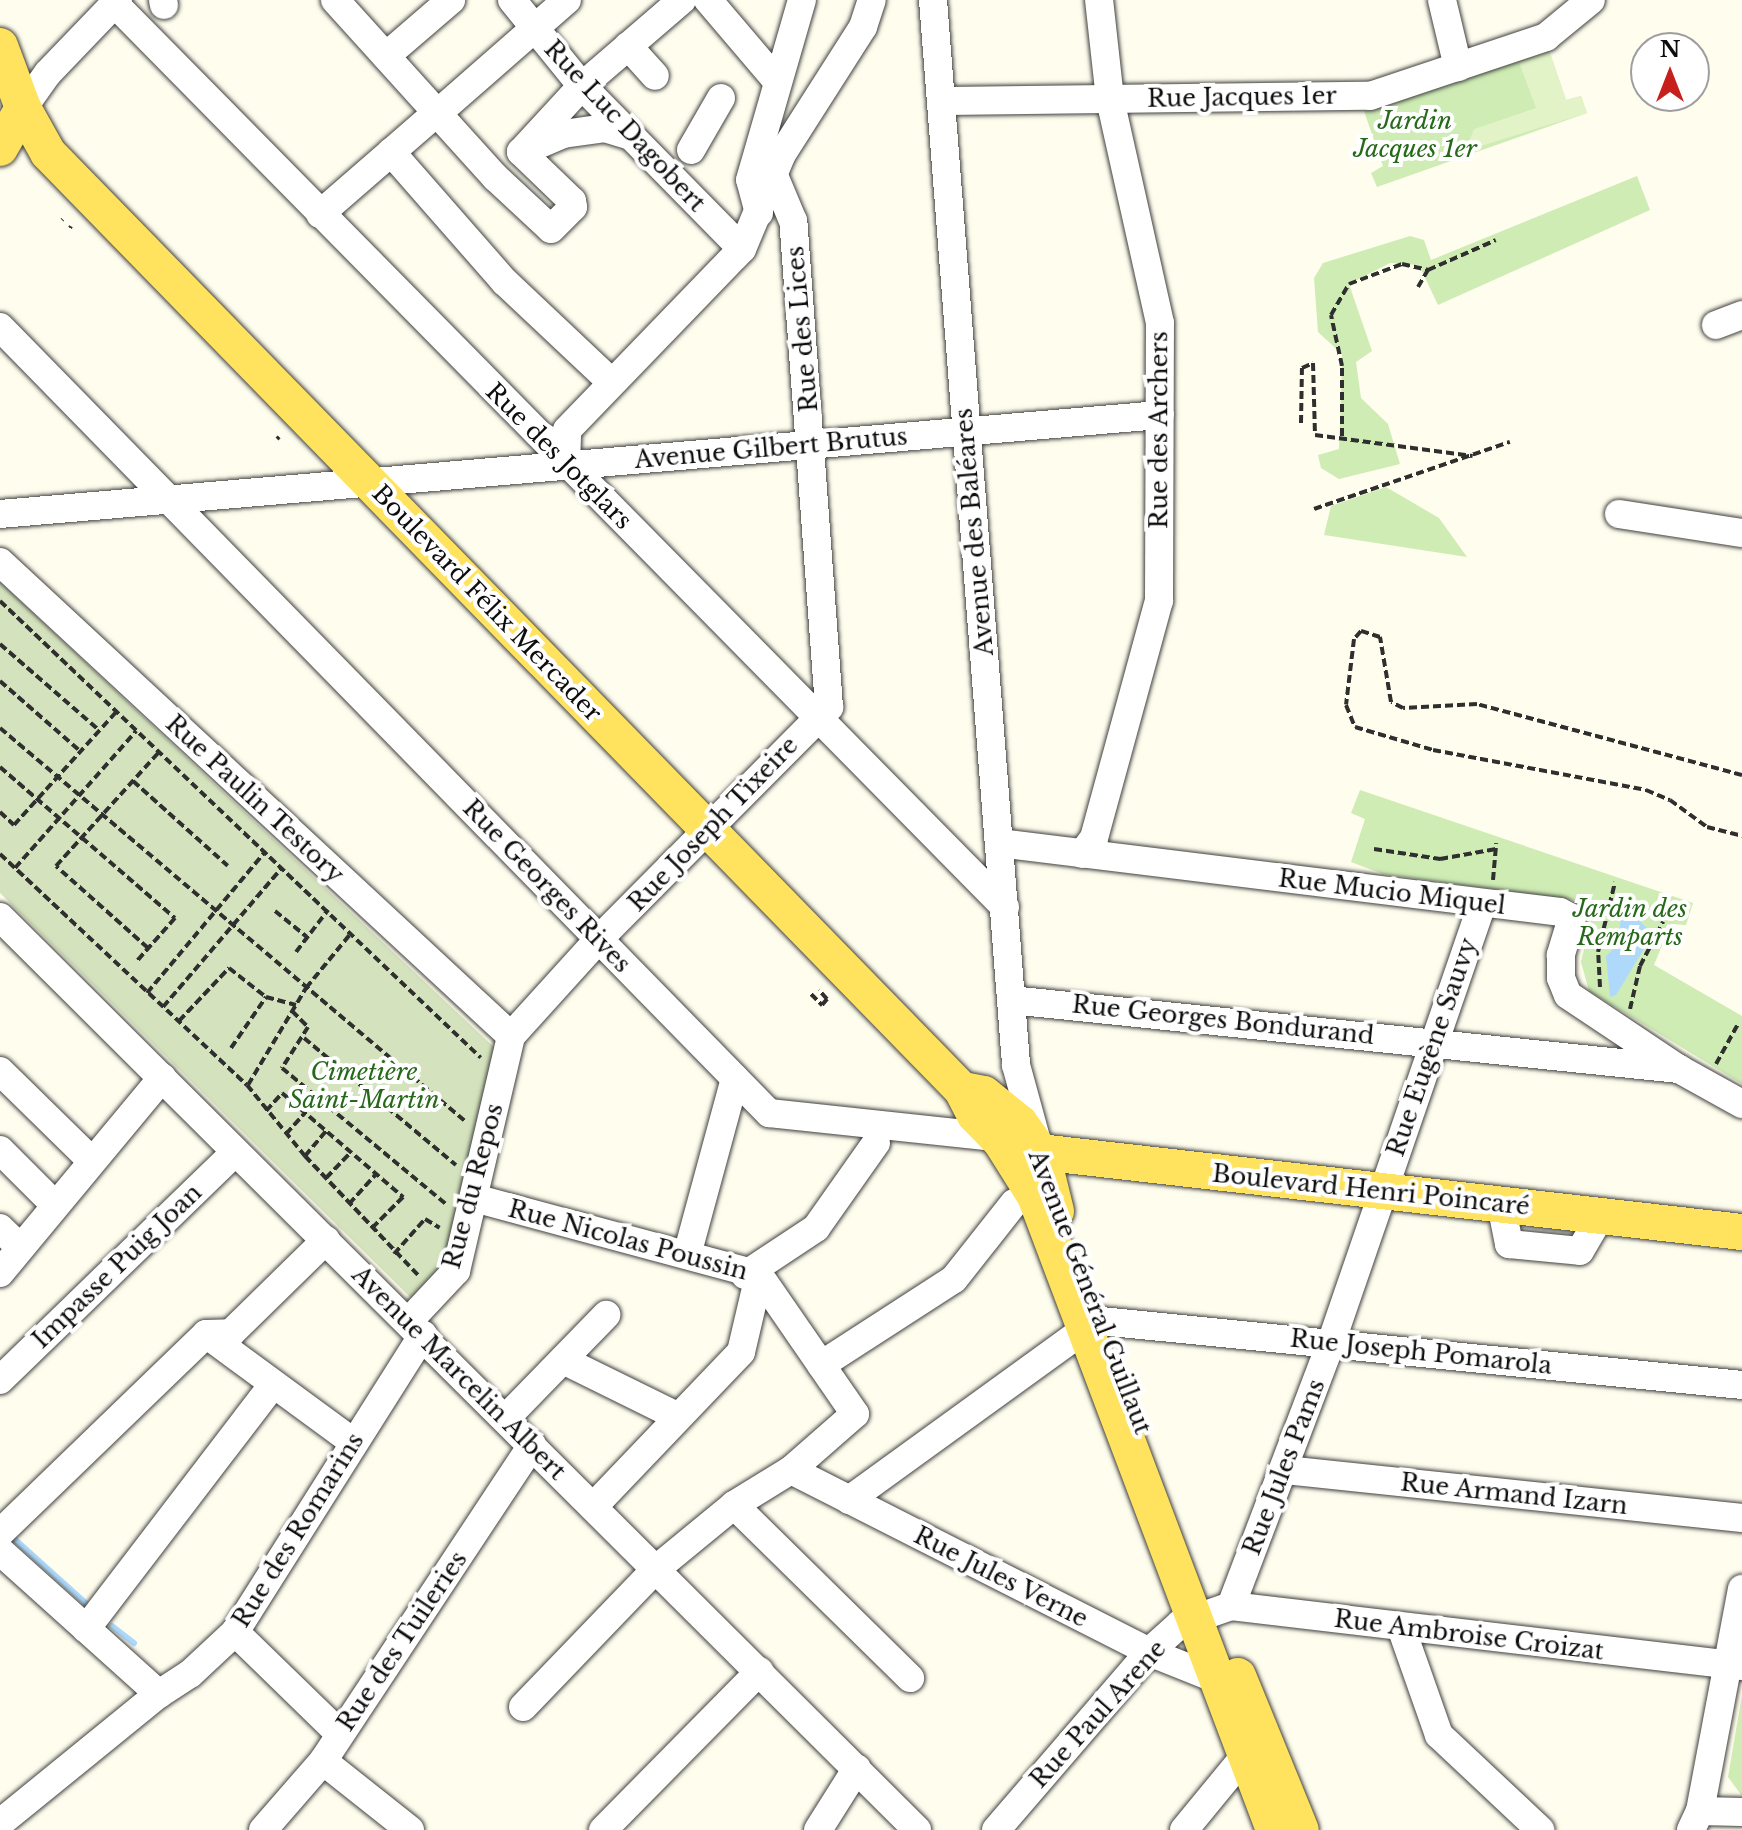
<!DOCTYPE html>
<meta charset="utf-8">
<style>
body{margin:0}
#map{position:relative;width:1742px;height:1830px;overflow:hidden;background:#fffded;font-family:"Libre Baskerville",serif}
div>[style]{position:absolute}
[style*='--x']{left:calc(var(--x)*1px);top:calc(var(--y)*1px);width:calc(var(--w)*1px);rotate:calc(var(--a)*1deg)}
.green>*{inset:0;background:#ceecb4}
.cemetery>*{inset:0;background:#d4e3bd}
.pitch>*{inset:0;background:#e1f3c7}
.water>*{inset:0;background:#aed9fa}
.stream>*{height:6px;margin:-3px;padding:0 3px;transform-origin:3px;border-radius:3px;background:#aed9fa}
.path>*{height:4px;margin-top:-2px;transform-origin:0;background:repeating-linear-gradient(90deg,#2f2f2f 0 8px,transparent 0 12px)}
.roads{filter:drop-shadow(0 0 2px #404040) drop-shadow(0 0 2px #404040)}
.minor>*{height:28px;margin:-14px;padding:0 14px;transform-origin:14px;border-radius:14px;background:#fff}
.major>*{height:36px;margin:-18px;padding:0 18px;transform-origin:18px;border-radius:18px;background:#ffe25d}
span{translate:-50% -50%;white-space:nowrap;text-align:center;line-height:1.15;-webkit-text-stroke:8px #fff;paint-order:stroke}
.street-label{font-size:24px;color:#0d0d0d}
.park-label{font-size:24px;color:#256919;font-style:italic}
.north{position:absolute;left:1630px;top:32px;width:80px;height:80px;box-sizing:border-box;background:#fff;border:2px solid #9e9e9e;border-radius:50%;rotate:0deg;font-size:22px;font-weight:700;line-height:32px;text-align:center;color:#0d0d0d}
.north::after{content:'';display:block;margin:auto;width:28px;height:36px;background:#c71f1c;clip-path:polygon(50% 0,100% 100%,50% 72%,0 100%)}
</style>
<div id="map">
<div class="green">
<i style="clip-path:polygon(1549px 50px,1566px 100px,1581px 96px,1587px 113px,1377px 187px,1371px 173px,1383px 166px,1364px 111px)"></i>
<i style="clip-path:polygon(1637px 176px,1650px 210px,1438px 305px,1419px 265px,1390px 263px,1349px 284px,1372px 351px,1356px 362px,1361px 398px,1388px 424px,1400px 464px,1339px 479px,1321px 468px,1318px 455px,1339px 449px,1342px 366px,1342px 354px,1318px 332px,1314px 278px,1323px 263px,1410px 236px,1424px 240px,1431px 260px)"></i>
<i style="clip-path:polygon(1386px 487px,1439px 518px,1467px 557px,1324px 535px,1331px 506px)"></i>
<i style="clip-path:polygon(1360px 790px,1693px 903px,1686px 925px,1671px 924px,1654px 965px,1742px 1016px,1742px 1084px,1589px 991px,1581px 962px,1592px 916px,1582px 901px,1383px 874px,1351px 862px,1365px 819px,1351px 813px)"></i>
<i style="clip-path:polygon(1742px 1695px,1742px 1796px,1728px 1777px)"></i>
</div>
<div class="cemetery">
<i style="clip-path:polygon(0 582px,495px 1048px,443px 1271px,413px 1300px,0 893px)"></i>
</div>
<div class="pitch">
<i style="clip-path:polygon(1549px 50px,1566px 100px,1581px 96px,1587px 113px,1465px 151px,1474px 129px,1536px 108px,1519px 62px)"></i>
</div>
<div class="water">
<i style="clip-path:polygon(1631px 913px,1648px 929px,1647px 944px,1616px 995px,1610px 997px,1606px 956px,1618px 945px,1621px 917px)"></i>
</div>
<div class="stream">
<i style="--x:11;--y:1536;--w:105;--a:41.9"></i>
<i style="--x:112;--y:1626;--w:28;--a:38"></i>
</div>
<div class="path">
<i style="--x:62;--y:220;--w:1;--a:-45"></i>
<i style="--x:70;--y:228;--w:2;--a:-63"></i>
<i style="--x:1418;--y:287;--w:20;--a:-60"></i>
<i style="--x:1301;--y:423;--w:55;--a:-89"></i>
<i style="--x:1302;--y:368;--w:12;--a:-24"></i>
<i style="--x:1313;--y:363;--w:72;--a:88.4"></i>
<i style="--x:1315;--y:435;--w:159;--a:7.6"></i>
<i style="--x:1342;--y:436;--w:70;--a:-90"></i>
<i style="--x:1342;--y:366;--w:52;--a:-102.2"></i>
<i style="--x:1331;--y:315;--w:36;--a:-60"></i>
<i style="--x:1349;--y:284;--w:57;--a:-20.7"></i>
<i style="--x:1402;--y:264;--w:27;--a:13"></i>
<i style="--x:1428;--y:270;--w:74;--a:-23.8"></i>
<i style="--x:277;--y:439;--w:3;--a:-45"></i>
<i style="--x:1314;--y:509;--w:207;--a:-18.9"></i>
<i style="--x:0;--y:601;--w:663;--a:43.53"></i>
<i style="--x:0;--y:644;--w:131;--a:41"></i>
<i style="--x:0;--y:681;--w:106;--a:41.2"></i>
<i style="--x:0;--y:728;--w:610;--a:40.21"></i>
<i style="--x:0;--y:767;--w:231;--a:40.8"></i>
<i style="--x:175;--y:918;--w:57;--a:131.5"></i>
<i style="--x:1742;--y:775;--w:274;--a:-165"></i>
<i style="--x:1477;--y:704;--w:74;--a:176.9"></i>
<i style="--x:1403;--y:708;--w:13;--a:-153"></i>
<i style="--x:1391;--y:702;--w:66;--a:-99.6"></i>
<i style="--x:1380;--y:637;--w:20;--a:-162"></i>
<i style="--x:1361;--y:631;--w:11;--a:131"></i>
<i style="--x:1354;--y:639;--w:66;--a:96.9"></i>
<i style="--x:1346;--y:705;--w:24;--a:68"></i>
<i style="--x:1355;--y:727;--w:81;--a:16.4"></i>
<i style="--x:1433;--y:750;--w:217;--a:10.6"></i>
<i style="--x:1646;--y:790;--w:26;--a:23"></i>
<i style="--x:1670;--y:800;--w:46;--a:36.1"></i>
<i style="--x:1707;--y:827;--w:36;--a:14"></i>
<i style="--x:133;--y:781;--w:127;--a:41.8"></i>
<i style="--x:0;--y:812;--w:19;--a:43"></i>
<i style="--x:14;--y:825;--w:154;--a:-47.9"></i>
<i style="--x:1374;--y:849;--w:67;--a:8.6"></i>
<i style="--x:1440;--y:859;--w:57;--a:-10.1"></i>
<i style="--x:0;--y:854;--w:338;--a:43.1"></i>
<i style="--x:247;--y:1085;--w:92;--a:50.8"></i>
<i style="--x:305;--y:1156;--w:164;--a:46.5"></i>
<i style="--x:15;--y:868;--w:183;--a:-48.5"></i>
<i style="--x:1493;--y:880;--w:37;--a:-85"></i>
<i style="--x:1582;--y:896;--w:30;--a:28"></i>
<i style="--x:275;--y:911;--w:41;--a:39.1"></i>
<i style="--x:148;--y:948;--w:123;--a:-138.3"></i>
<i style="--x:56;--y:866;--w:154;--a:-47.9"></i>
<i style="--x:296;--y:952;--w:53;--a:-52.7"></i>
<i style="--x:1600;--y:987;--w:35;--a:-93"></i>
<i style="--x:1598;--y:952;--w:72;--a:-76.3"></i>
<i style="--x:147;--y:993;--w:182;--a:-50.1"></i>
<i style="--x:811;--y:994;--w:16;--a:45"></i>
<i style="--x:822;--y:1005;--w:8;--a:-50"></i>
<i style="--x:827;--y:999;--w:12;--a:-132"></i>
<i style="--x:163;--y:1007;--w:182;--a:-49.5"></i>
<i style="--x:1630;--y:1009;--w:44;--a:-76.9"></i>
<i style="--x:1640;--y:966;--w:50;--a:-62.4"></i>
<i style="--x:292;--y:1011;--w:23;--a:45"></i>
<i style="--x:308;--y:1027;--w:49;--a:122.4"></i>
<i style="--x:282;--y:1068;--w:213;--a:39.7"></i>
<i style="--x:179;--y:1021;--w:73;--a:-46.7"></i>
<i style="--x:229;--y:968;--w:47;--a:38.1"></i>
<i style="--x:266;--y:997;--w:31;--a:15"></i>
<i style="--x:304;--y:1038;--w:198;--a:39.9"></i>
<i style="--x:231;--y:1048;--w:62;--a:-55.5"></i>
<i style="--x:1716;--y:1064;--w:46;--a:-61.2"></i>
<i style="--x:248;--y:1085;--w:113;--a:-59.1"></i>
<i style="--x:306;--y:988;--w:72;--a:-50.6"></i>
<i style="--x:266;--y:1111;--w:24;--a:-48"></i>
<i style="--x:282;--y:1093;--w:160;--a:40.7"></i>
<i style="--x:403;--y:1197;--w:44;--a:135"></i>
<i style="--x:286;--y:1134;--w:28;--a:-48"></i>
<i style="--x:305;--y:1156;--w:33;--a:-50"></i>
<i style="--x:326;--y:1178;--w:36;--a:-46"></i>
<i style="--x:349;--y:1204;--w:42;--a:-47.9"></i>
<i style="--x:394;--y:1254;--w:47;--a:-48.5"></i>
<i style="--x:425;--y:1219;--w:17;--a:31"></i>
</div>
<div class="roads">
<div class="minor">
<i style="--x:163;--y:0;--w:5;--a:79"></i>
<i style="--x:335;--y:0;--w:239;--a:47.9"></i>
<i style="--x:495;--y:177;--w:76;--a:42.9"></i>
<i style="--x:551;--y:229;--w:31;--a:-45"></i>
<i style="--x:573;--y:207;--w:6;--a:-99"></i>
<i style="--x:572;--y:201;--w:71;--a:-136.1"></i>
<i style="--x:512;--y:0;--w:111;--a:50.9"></i>
<i style="--x:582;--y:86;--w:228;--a:45.5"></i>
<i style="--x:708;--y:0;--w:105;--a:49.6"></i>
<i style="--x:933;--y:0;--w:1068;--a:85.54"></i>
<i style="--x:1016;--y:1065;--w:76;--a:74.7"></i>
<i style="--x:1442;--y:0;--w:69;--a:76.6"></i>
<i style="--x:115;--y:4;--w:1268;--a:45.42"></i>
<i style="--x:628;--y:46;--w:40;--a:48"></i>
<i style="--x:386;--y:56;--w:86;--a:-40.7"></i>
<i style="--x:941;--y:101;--w:429;--a:-0.7"></i>
<i style="--x:1370;--y:96;--w:186;--a:-18.5"></i>
<i style="--x:1546;--y:37;--w:58;--a:-39.4"></i>
<i style="--x:23;--y:108;--w:43;--a:-54.5"></i>
<i style="--x:48;--y:73;--w:101;--a:-46.2"></i>
<i style="--x:439;--y:112;--w:170;--a:-41.2"></i>
<i style="--x:528;--y:149;--w:38;--a:-23"></i>
<i style="--x:563;--y:134;--w:42;--a:-8.1"></i>
<i style="--x:605;--y:128;--w:24;--a:17"></i>
<i style="--x:691;--y:150;--w:60;--a:-60"></i>
<i style="--x:391;--y:152;--w:173;--a:48.8"></i>
<i style="--x:505;--y:282;--w:146;--a:43.3"></i>
<i style="--x:521;--y:152;--w:90;--a:-47.3"></i>
<i style="--x:582;--y:86;--w:132;--a:-40.7"></i>
<i style="--x:759;--y:213;--w:34;--a:-105"></i>
<i style="--x:750;--y:180;--w:187;--a:-73.9"></i>
<i style="--x:320;--y:214;--w:154;--a:-41"></i>
<i style="--x:1716;--y:325;--w:28;--a:-21"></i>
<i style="--x:0;--y:327;--w:1100;--a:45.63"></i>
<i style="--x:769;--y:1113;--w:225;--a:6.1"></i>
<i style="--x:566;--y:465;--w:35;--a:-88"></i>
<i style="--x:567;--y:430;--w:252;--a:-46"></i>
<i style="--x:742;--y:249;--w:103;--a:-67.2"></i>
<i style="--x:782;--y:154;--w:151;--a:-57.5"></i>
<i style="--x:863;--y:27;--w:28;--a:-72"></i>
<i style="--x:0;--y:514;--w:1164;--a:-4.88"></i>
<i style="--x:1619;--y:514;--w:124;--a:8.8"></i>
<i style="--x:0;--y:562;--w:697;--a:42.85"></i>
<i style="--x:999;--y:843;--w:565;--a:7.01"></i>
<i style="--x:1560;--y:912;--w:13;--a:27"></i>
<i style="--x:1572;--y:918;--w:39;--a:107"></i>
<i style="--x:1561;--y:955;--w:23;--a:90"></i>
<i style="--x:1561;--y:978;--w:18;--a:68"></i>
<i style="--x:1568;--y:995;--w:133;--a:33.7"></i>
<i style="--x:1082;--y:854;--w:20;--a:-53"></i>
<i style="--x:1094;--y:838;--w:246;--a:-74.7"></i>
<i style="--x:1159;--y:601;--w:278;--a:-89.8"></i>
<i style="--x:1160;--y:323;--w:230;--a:-102.6"></i>
<i style="--x:1110;--y:99;--w:100;--a:-96.3"></i>
<i style="--x:0;--y:917;--w:1294;--a:44.87"></i>
<i style="--x:1011;--y:1000;--w:672;--a:5.9"></i>
<i style="--x:1679;--y:1069;--w:72;--a:29.1"></i>
<i style="--x:0;--y:1071;--w:126;--a:44.4"></i>
<i style="--x:0;--y:1150;--w:78;--a:45"></i>
<i style="--x:474;--y:1198;--w:295;--a:15.1"></i>
<i style="--x:1501;--y:1204;--w:41;--a:78.7"></i>
<i style="--x:1509;--y:1244;--w:71;--a:5.6"></i>
<i style="--x:1580;--y:1251;--w:42;--a:-59.7"></i>
<i style="--x:0;--y:1228;--w:28;--a:44"></i>
<i style="--x:687;--y:1255;--w:183;--a:-74.8"></i>
<i style="--x:0;--y:1273;--w:254;--a:-50.3"></i>
<i style="--x:745;--y:1275;--w:85;--a:-33.5"></i>
<i style="--x:816;--y:1228;--w:104;--a:-54.8"></i>
<i style="--x:409;--y:1321;--w:69;--a:-46.8"></i>
<i style="--x:456;--y:1271;--w:241;--a:-76.8"></i>
<i style="--x:511;--y:1036;--w:131;--a:-47.8"></i>
<i style="--x:599;--y:939;--w:327;--a:-45.2"></i>
<i style="--x:829;--y:707;--w:487;--a:-94.2"></i>
<i style="--x:793;--y:221;--w:47;--a:-112.7"></i>
<i style="--x:1101;--y:1321;--w:644;--a:5.7"></i>
<i style="--x:206;--y:1334;--w:182;--a:36.3"></i>
<i style="--x:563;--y:1360;--w:127;--a:26.2"></i>
<i style="--x:821;--y:1365;--w:158;--a:-32.9"></i>
<i style="--x:954;--y:1279;--w:97;--a:-51.7"></i>
<i style="--x:0;--y:1380;--w:327;--a:-44.1"></i>
<i style="--x:506;--y:1418;--w:144;--a:-45.8"></i>
<i style="--x:791;--y:1470;--w:402;--a:26.9"></i>
<i style="--x:1149;--y:1652;--w:70;--a:21.8"></i>
<i style="--x:1285;--y:1470;--w:460;--a:6"></i>
<i style="--x:849;--y:1500;--w:290;--a:-35.9"></i>
<i style="--x:734;--y:1505;--w:247;--a:44.5"></i>
<i style="--x:593;--y:1507;--w:214;--a:-46.3"></i>
<i style="--x:741;--y:1352;--w:79;--a:-76.8"></i>
<i style="--x:0;--y:1533;--w:286;--a:-44"></i>
<i style="--x:206;--y:1334;--w:25;--a:-2"></i>
<i style="--x:231;--y:1333;--w:133;--a:-44.4"></i>
<i style="--x:0;--y:1551;--w:214;--a:42"></i>
<i style="--x:1231;--y:1606;--w:281;--a:-69.2"></i>
<i style="--x:1331;--y:1343;--w:464;--a:-71"></i>
<i style="--x:86;--y:1629;--w:306;--a:-52.6"></i>
<i style="--x:1402;--y:1630;--w:111;--a:70.6"></i>
<i style="--x:1439;--y:1735;--w:139;--a:43.2"></i>
<i style="--x:235;--y:1632;--w:145;--a:44.2"></i>
<i style="--x:523;--y:1707;--w:190;--a:-46.1"></i>
<i style="--x:655;--y:1570;--w:102;--a:-39.4"></i>
<i style="--x:734;--y:1505;--w:67;--a:-31.6"></i>
<i style="--x:791;--y:1470;--w:85;--a:-41.2"></i>
<i style="--x:855;--y:1414;--w:169;--a:-124.6"></i>
<i style="--x:323;--y:1761;--w:111;--a:38.4"></i>
<i style="--x:1700;--y:1811;--w:42;--a:1.4"></i>
<i style="--x:0;--y:1823;--w:205;--a:-39.1"></i>
<i style="--x:159;--y:1694;--w:37;--a:-33"></i>
<i style="--x:190;--y:1674;--w:62;--a:-43"></i>
<i style="--x:235;--y:1632;--w:352;--a:-57.7"></i>
<i style="--x:263;--y:1830;--w:91;--a:-49"></i>
<i style="--x:323;--y:1761;--w:379;--a:-56.5"></i>
<i style="--x:603;--y:1830;--w:223;--a:-45.4"></i>
<i style="--x:818;--y:1830;--w:73;--a:-57.8"></i>
<i style="--x:996;--y:1830;--w:235;--a:-49.3"></i>
<i style="--x:1149;--y:1652;--w:42;--a:-42.1"></i>
<i style="--x:1180;--y:1624;--w:54;--a:-19.4"></i>
<i style="--x:1231;--y:1606;--w:515;--a:6.7"></i>
<i style="--x:1184;--y:1830;--w:94;--a:-50.6"></i>
<i style="--x:1691;--y:1830;--w:21;--a:-65"></i>
<i style="--x:1700;--y:1811;--w:226;--a:-79.3"></i>
</div>
<div class="major">
<i style="--x:0;--y:46;--w:66;--a:69.6"></i>
<i style="--x:23;--y:108;--w:51;--a:60.9"></i>
<i style="--x:48;--y:153;--w:1309;--a:45.71"></i>
<i style="--x:962;--y:1090;--w:28;--a:63"></i>
<i style="--x:975;--y:1115;--w:37;--a:46"></i>
<i style="--x:1001;--y:1142;--w:64;--a:57.8"></i>
<i style="--x:1035;--y:1196;--w:678;--a:69.34"></i>
<i style="--x:0;--y:148;--w:46;--a:-60.1"></i>
<i style="--x:963;--y:1090;--w:21;--a:11"></i>
<i style="--x:984;--y:1094;--w:46;--a:38.9"></i>
<i style="--x:1020;--y:1123;--w:38;--a:55"></i>
<i style="--x:1042;--y:1154;--w:59;--a:76.2"></i>
<i style="--x:1022;--y:1150;--w:725;--a:6.5"></i>
<i style="--x:1238;--y:1676;--w:166;--a:67.8"></i>
</div>
</div>
<div class="street-label">
<span style="left:1242px;top:97px;rotate:-1deg">Rue Jacques 1er</span>
<span style="left:625px;top:126px;rotate:47deg">Rue Luc Dagobert</span>
<span style="left:802px;top:329px;rotate:-95deg">Rue des Lices</span>
<span style="left:1159px;top:430px;rotate:-90deg">Rue des Archers</span>
<span style="left:771px;top:448px;rotate:-5deg">Avenue Gilbert Brutus</span>
<span style="left:559px;top:456px;rotate:45deg">Rue des Jotglars</span>
<span style="left:974px;top:532px;rotate:-95deg">Avenue des Baléares</span>
<span style="left:487px;top:603px;rotate:46deg">Boulevard Félix Mercader</span>
<span style="left:255px;top:799px;rotate:43deg">Rue Paulin Testory</span>
<span style="left:713px;top:824px;rotate:-46deg">Rue Joseph Tixeire</span>
<span style="left:547px;top:886px;rotate:46deg">Rue Georges Rives</span>
<span style="left:1392px;top:892px;rotate:7deg">Rue Mucio Miquel</span>
<span style="left:1223px;top:1020px;rotate:6deg">Rue Georges Bondurand</span>
<span style="left:1432px;top:1047px;rotate:-71deg">Rue Eugène Sauvy</span>
<span style="left:473px;top:1186px;rotate:-75deg">Rue du Repos</span>
<span style="left:1371px;top:1190px;rotate:6deg">Boulevard Henri Poincaré</span>
<span style="left:628px;top:1240px;rotate:15deg">Rue Nicolas Poussin</span>
<span style="left:117px;top:1266px;rotate:-44deg">Impasse Puig Joan</span>
<span style="left:1090px;top:1292px;rotate:69deg">Avenue Général Guillaut</span>
<span style="left:1421px;top:1352px;rotate:6deg">Rue Joseph Pomarola</span>
<span style="left:459px;top:1373px;rotate:45deg">Avenue Marcelin Albert</span>
<span style="left:1284px;top:1467px;rotate:-69deg">Rue Jules Pams</span>
<span style="left:1514px;top:1494px;rotate:6deg">Rue Armand Izarn</span>
<span style="left:298px;top:1530px;rotate:-58deg">Rue des Romarins</span>
<span style="left:1001px;top:1577px;rotate:27deg">Rue Jules Verne</span>
<span style="left:1469px;top:1635px;rotate:7deg">Rue Ambroise Croizat</span>
<span style="left:402px;top:1641px;rotate:-56deg">Rue des Tuileries</span>
<span style="left:1098px;top:1714px;rotate:-48deg">Rue Paul Arene</span>
</div>
<div class="park-label">
<span style="left:1415px;top:135px">Jardin<br>Jacques 1er</span>
<span style="left:1630px;top:923px">Jardin des<br>Remparts</span>
<span style="left:364px;top:1086px">Cimetière<br>Saint-Martin</span>
</div>
<div class="north">N</div>
</div>
